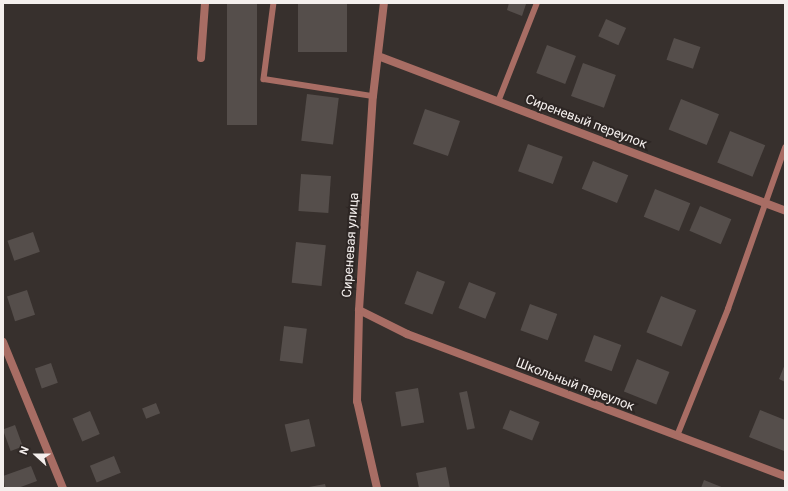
<!DOCTYPE html>
<meta charset="utf-8">
<style>
body{margin:0}
#map{position:relative;width:788px;height:491px;overflow:hidden;background:#37302d;font-family:Roboto,sans-serif}
div>[style]{position:absolute}
[style*='--x']{left:calc(var(--x)*1px);top:calc(var(--y)*1px);width:calc(var(--w)*1px);rotate:calc(var(--a)*1deg)}
.building>*{inset:0;background:#554e4b;transform-origin:0 0}
.service>*{height:5.5px;margin:-2.75px;padding:0 2.75px;transform-origin:2.75px;border-radius:2.75px;background:#a86d64}
.minor>*{height:8px;margin:-4px;padding:0 4px;transform-origin:4px;border-radius:4px;background:#a86d64}
span{translate:-50% -50%;white-space:nowrap;text-align:center;line-height:1.15;-webkit-text-stroke:4px #2d2624;paint-order:stroke}
.street-label{font-size:13px;color:#f4efed}
.frame{position:absolute;inset:0;border:4px solid #f4efed;pointer-events:none}
.north{position:absolute;left:16px;top:435px;width:40px;height:40px;-webkit-text-stroke:3px #2d2624;paint-order:stroke;rotate:291deg;font-size:11px;font-weight:700;line-height:16px;text-align:center;color:#f4efed}
.north::after{content:'';display:block;margin:auto;width:14px;height:18px;background:#f4efed;clip-path:polygon(50% 0,100% 100%,50% 72%,0 100%)}
</style>
<div id="map">
<div class="building">
<i style="left:227px;top:3px;width:30px;height:122px"></i>
<i style="left:298px;top:3px;width:49px;height:49px"></i>
<i style="clip-path:polygon(509px 3px,526px 4px,522px 16px,507px 10px)"></i>
<i style="left:606px;top:19px;width:22px;height:19px;rotate:24deg"></i>
<i style="left:674px;top:38px;width:28px;height:23px;rotate:19deg"></i>
<i style="left:547px;top:45px;width:31px;height:30px;rotate:21deg"></i>
<i style="left:583px;top:63px;width:35px;height:35px;rotate:20deg"></i>
<i style="left:307px;top:94px;width:32px;height:47px;rotate:7deg"></i>
<i style="left:681px;top:99px;width:41px;height:33px;rotate:22deg"></i>
<i style="left:425px;top:109px;width:37px;height:37px;rotate:19deg"></i>
<i style="left:730px;top:131px;width:38px;height:34px;rotate:22deg"></i>
<i style="left:528px;top:144px;width:37px;height:29px;rotate:20deg"></i>
<i style="left:593px;top:161px;width:38px;height:30px;rotate:22deg"></i>
<i style="left:301px;top:174px;width:30px;height:37px;rotate:4deg"></i>
<i style="left:655px;top:189px;width:38px;height:30px;rotate:22deg"></i>
<i style="left:700px;top:206px;width:34px;height:27px;rotate:23deg"></i>
<i style="left:33px;top:232px;width:21px;height:27px;rotate:71deg"></i>
<i style="left:296px;top:242px;width:30px;height:41px;rotate:6deg"></i>
<i style="left:417px;top:271px;width:30px;height:35px;rotate:21deg"></i>
<i style="left:469px;top:282px;width:29px;height:28px;rotate:22deg"></i>
<i style="left:27px;top:290px;width:26px;height:21px;rotate:72deg"></i>
<i style="left:661px;top:296px;width:38px;height:39px;rotate:22deg"></i>
<i style="left:530px;top:304px;width:29px;height:28px;rotate:20deg"></i>
<i style="left:284px;top:326px;width:23px;height:35px;rotate:7deg"></i>
<i style="left:594px;top:335px;width:29px;height:28px;rotate:20deg"></i>
<i style="left:637px;top:359px;width:35px;height:35px;rotate:22deg"></i>
<i style="left:51px;top:363px;width:21px;height:17px;rotate:71deg"></i>
<i style="clip-path:polygon(785px 364px,785px 382px,779px 379px)"></i>
<i style="left:418px;top:388px;width:35px;height:23px;rotate:80deg"></i>
<i style="left:467px;top:391px;width:38px;height:8px;rotate:78deg"></i>
<i style="left:156px;top:403px;width:11px;height:15px;rotate:68deg"></i>
<i style="left:510px;top:410px;width:32px;height:20px;rotate:22deg"></i>
<i style="clip-path:polygon(760px 410px,785px 420px,784px 451px,749px 437px)"></i>
<i style="left:90px;top:411px;width:25px;height:19px;rotate:67deg"></i>
<i style="left:309px;top:419px;width:28px;height:25px;rotate:77deg"></i>
<i style="left:15px;top:425px;width:23px;height:13px;rotate:70deg"></i>
<i style="left:114px;top:456px;width:18px;height:26px;rotate:68deg"></i>
<i style="clip-path:polygon(31px 466px,37px 481px,18px 488px,5px 488px,3px 476px)"></i>
<i style="clip-path:polygon(446px 467px,450px 488px,419px 488px,416px 473px)"></i>
<i style="clip-path:polygon(704px 480px,724px 488px,701px 488px)"></i>
<i style="clip-path:polygon(325px 484px,326px 488px,309px 488px,309px 487px)"></i>
</div>
<div class="service">
<i style="--x:274;--y:3;--w:77;--a:97.5"></i>
<i style="--x:264;--y:79;--w:110;--a:8.9"></i>
<i style="--x:498;--y:102;--w:106;--a:-68.5"></i>
<i style="--x:677;--y:436;--w:137;--a:-68.1"></i>
<i style="--x:728;--y:309;--w:171;--a:-70.5"></i>
</div>
<div class="minor">
<i style="--x:378;--y:56;--w:436;--a:20.8"></i>
<i style="--x:201;--y:58;--w:55;--a:-85.8"></i>
<i style="--x:359;--y:310;--w:54;--a:26.6"></i>
<i style="--x:407;--y:334;--w:404;--a:20.6"></i>
<i style="--x:3;--y:342;--w:158;--a:67.7"></i>
<i style="--x:377;--y:488;--w:89;--a:-102.9"></i>
<i style="--x:357;--y:401;--w:91;--a:-88.7"></i>
<i style="--x:359;--y:310;--w:214;--a:-86.3"></i>
<i style="--x:373;--y:96;--w:94;--a:-83.3"></i>
</div>
<div class="street-label">
<span style="left:586px;top:122px;rotate:21deg">Сиреневый переулок</span>
<span style="left:351px;top:245px;rotate:-86deg">Сиреневая улица</span>
<span style="left:575px;top:385px;rotate:21deg">Школьный переулок</span>
</div>
<div class="frame"></div>
<div class="north">N</div>
</div>
